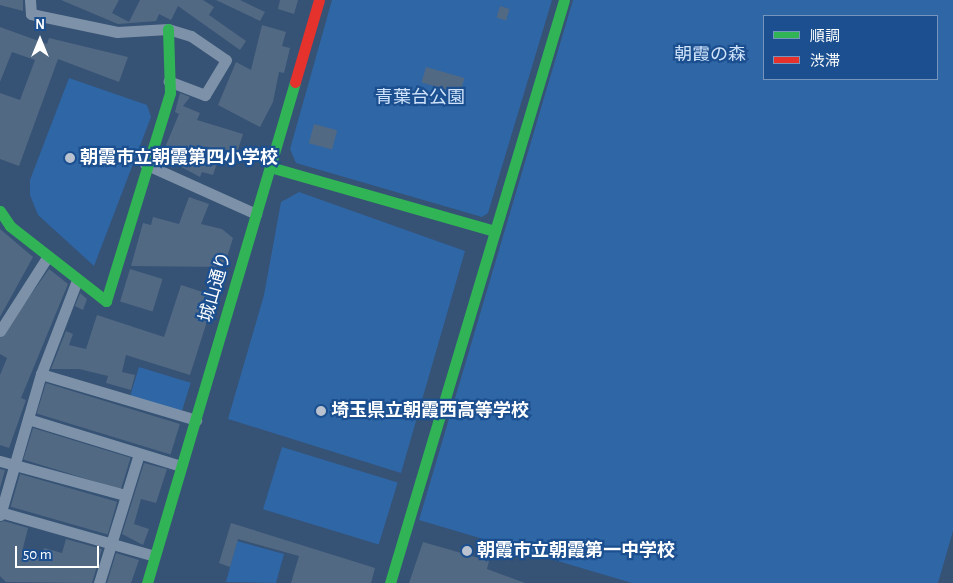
<!DOCTYPE html>
<meta charset="utf-8">
<style>
body{margin:0}
#map{position:relative;width:953px;height:583px;overflow:hidden;background:#365274;font-family:"Alegreya Sans","Noto Sans JP",sans-serif}
div>[style]{position:absolute}
[style*='--x']{left:calc(var(--x)*1px);top:calc(var(--y)*1px);width:calc(var(--w)*1px);rotate:calc(var(--a)*1deg)}
.green>*{inset:0;background:#2f66a5;transform-origin:0 0}
.building>*{inset:0;background:#526984;transform-origin:0 0}
.street>*{height:11px;margin:-5.5px;padding:0 5.5px;transform-origin:5.5px;border-radius:5.5px;background:#7d92a8}
.fast>*{height:11px;margin:-5.5px;padding:0 5.5px;transform-origin:5.5px;border-radius:5.5px;background:#30b455}
.jam>*{height:11px;margin:-5.5px;padding:0 5.5px;transform-origin:5.5px;border-radius:5.5px;background:#e5322d}
.dots>*{width:14px;height:14px;translate:-50% -50%;box-sizing:border-box;border:2px solid #1b4f8f;border-radius:50%}
span{translate:-50% -50%;white-space:nowrap;text-align:center;line-height:1.15;-webkit-text-stroke:4.5px #1b4f8f;paint-order:stroke}
.park-label{font-size:18px;color:#cfe3fa}
.poi-label{font-size:18px;color:#fff;font-weight:700}
.left{translate:0 -50%;text-align:left}
.street-label{font-size:18px;color:#fff}
.legend{position:absolute;left:763px;top:15px;width:175px;height:65px;box-sizing:border-box;background:#1b4f8f;border:1px solid #7695bc;margin:0;padding:6px 9px;list-style:none;font-size:15px;color:#fff}
.legend li{display:flex;align-items:center;gap:10px;height:25px}
.legend b{width:25px;border:1px solid #7695bc}
.north{position:absolute;left:15px;top:15px;width:50px;height:50px;-webkit-text-stroke:4px #1b4f8f;paint-order:stroke;rotate:0deg;font-size:14px;font-weight:700;line-height:20px;text-align:center;color:#fff}
.north::after{content:'';display:block;margin:auto;width:18px;height:22px;background:#fff;clip-path:polygon(50% 0,100% 100%,50% 72%,0 100%)}
.scale{position:absolute;left:15px;top:546px;width:84px;height:22px;box-sizing:border-box;border:2px solid #fff;border-top:0;padding-left:6px;font-size:15px;line-height:18px;white-space:nowrap;color:#fff;-webkit-text-stroke:4px #1b4f8f;paint-order:stroke}
</style>
<div id="map">
<div class="green">
<i style="clip-path:polygon(332px 0,552px 0,488px 213px,482px 217px,296px 163px,290px 149px)"></i>
<i style="clip-path:polygon(evenodd,573px 0,953px 0,953px 531px,938px 583px,632px 583px,419px 520px,573px 0,764px 16px,937px 16px,937px 79px,764px 79px,764px 16px)"></i>
<i style="clip-path:polygon(69px 78px,147px 105px,151px 117px,94px 266px,38px 215px,30px 195px,30px 180px)"></i>
<i style="clip-path:polygon(299px 192px,465px 251px,401px 473px,228px 419px,264px 295px,281px 202px)"></i>
<i style="left:139px;top:367px;width:54px;height:30px;rotate:17deg"></i>
<i style="left:282px;top:447px;width:121px;height:65px;rotate:17deg"></i>
<i style="clip-path:polygon(237px 541px,284px 554px,276px 583px,226px 582px)"></i>
</div>
<div class="building">
<i style="clip-path:polygon(0 0,23px 0,23px 11px,0 5px)"></i>
<i style="clip-path:polygon(61px 0,119px 0,112px 13px,129px 22px,140px 0,203px 0,214px 7px,209px 15px,246px 41px,240px 50px,178px 6px,171px 20px,159px 14px,156px 21px,118px 24px)"></i>
<i style="clip-path:polygon(216px 0,240px 0,265px 12px,260px 21px)"></i>
<i style="clip-path:polygon(280px 0,298px 0,294px 14px,278px 9px)"></i>
<i style="left:500px;top:6px;width:10px;height:12px;rotate:17deg"></i>
<i style="clip-path:polygon(262px 25px,286px 32px,282px 46px,290px 48px,284px 73px,279px 72px,273px 102px,260px 127px,218px 105px,236px 62px,251px 70px)"></i>
<i style="clip-path:polygon(0 27px,47px 44px,49px 38px,128px 57px,119px 82px,58px 59px,19px 166px,0 159px,0 93px,20px 100px,35px 60px,12px 52px,0 82px)"></i>
<i style="left:426px;top:67px;width:40px;height:16px;rotate:16deg"></i>
<i style="clip-path:polygon(180px 93px,190px 97px,183px 106px,200px 113px,197px 120px,243px 134px,234px 162px,219px 157px,213px 175px,202px 172px,200px 177px,174px 163px,172px 168px,159px 162px,179px 114px,175px 112px)"></i>
<i style="left:314px;top:124px;width:24px;height:20px;rotate:15deg"></i>
<i style="clip-path:polygon(189px 197px,209px 204px,201px 224px,222px 229px,233px 238px,224px 267px,131px 266px,143px 223px,151px 225px,153px 217px,179px 224px)"></i>
<i style="clip-path:polygon(0 229px,33px 257px,0 317px)"></i>
<i style="clip-path:polygon(49px 269px,68px 284px,21px 398px,26px 400px,9px 448px,0 445px,0 375px,7px 358px,0 354px,0 338px)"></i>
<i style="left:130px;top:269px;width:34px;height:34px;rotate:17deg"></i>
<i style="clip-path:polygon(181px 285px,215px 296px,190px 375px,126px 355px,122px 372px,135px 375px,131px 390px,106px 383px,108px 376px,79px 369px,51px 369px,66px 331px,73px 334px,69px 345px,86px 349px,97px 315px,164px 337px)"></i>
<i style="clip-path:polygon(80px 293px,87px 299px,83px 310px,75px 306px)"></i>
<i style="left:46px;top:383px;width:140px;height:32px;rotate:17deg"></i>
<i style="left:33px;top:428px;width:102px;height:33px;rotate:17deg"></i>
<i style="clip-path:polygon(144px 463px,167px 469px,156px 503px,141px 499px,134px 524px,149px 529px,143px 545px,122px 534px)"></i>
<i style="clip-path:polygon(0 469px,5px 470px,0 488px)"></i>
<i style="left:20px;top:474px;width:101px;height:34px;rotate:16deg"></i>
<i style="clip-path:polygon(4px 521px,28px 528px,22px 552px,41px 558px,44px 548px,62px 553px,66px 539px,102px 549px,92px 583px,6px 582px,0 576px,0 522px)"></i>
<i style="clip-path:polygon(231px 523px,375px 568px,371px 583px,291px 583px,299px 556px,238px 539px,230px 567px,219px 563px)"></i>
<i style="clip-path:polygon(423px 542px,489px 561px,487px 569px,525px 583px,409px 583px)"></i>
<i style="clip-path:polygon(116px 553px,139px 560px,131px 583px,107px 583px)"></i>
</div>
<div class="street">
<i style="--x:30;--y:0;--w:14;--a:86"></i>
<i style="--x:31;--y:14;--w:88;--a:11.8"></i>
<i style="--x:117;--y:32;--w:51;--a:-3.4"></i>
<i style="--x:168;--y:29;--w:24;--a:17"></i>
<i style="--x:191;--y:36;--w:42;--a:34.4"></i>
<i style="--x:226;--y:60;--w:41;--a:121"></i>
<i style="--x:205;--y:95;--w:39;--a:-159"></i>
<i style="--x:145;--y:164;--w:122;--a:24.2"></i>
<i style="--x:0;--y:331;--w:89;--a:-57.4"></i>
<i style="--x:41;--y:374;--w:162;--a:16.5"></i>
<i style="--x:28;--y:419;--w:160;--a:17.1"></i>
<i style="--x:0;--y:461;--w:130;--a:15.2"></i>
<i style="--x:0;--y:512;--w:160;--a:15.9"></i>
<i style="--x:0;--y:515;--w:147;--a:-73.8"></i>
<i style="--x:41;--y:374;--w:101;--a:-69"></i>
<i style="--x:99;--y:583;--w:135;--a:-72.8"></i>
</div>
<div class="fast">
<i style="--x:270;--y:167;--w:234;--a:15.9"></i>
<i style="--x:0;--y:211;--w:18;--a:56"></i>
<i style="--x:10;--y:226;--w:122;--a:38"></i>
<i style="--x:106;--y:301;--w:218;--a:-72.9"></i>
<i style="--x:170;--y:93;--w:64;--a:-91.8"></i>
<i style="--x:147;--y:583;--w:522;--a:-73.54"></i>
<i style="--x:390;--y:583;--w:608;--a:-73.38"></i>
</div>
<div class="jam">
<i style="--x:295;--y:82;--w:85;--a:-73.7"></i>
</div>
<div class="dots">
<i style="left:70px;top:158px;background:#b9c2ce"></i>
<i style="left:321px;top:411px;background:#b9c2ce"></i>
<i style="left:467px;top:551px;background:#b9c2ce"></i>
</div>
<div class="park-label">
<span style="left:710px;top:55px">朝霞の森</span>
<span style="left:420px;top:98px">青葉台公園</span>
</div>
<div class="poi-label">
<span class="left" style="left:80px;top:158px">朝霞市立朝霞第四小学校</span>
<span class="left" style="left:331px;top:411px">埼玉県立朝霞西高等学校</span>
<span class="left" style="left:477px;top:551px">朝霞市立朝霞第一中学校</span>
</div>
<div class="street-label">
<span style="left:216px;top:287px;rotate:-74deg">城山通り</span>
</div>
<ul class="legend">
<li><b style="height:6px;background:#30b455"></b>順調</li>
<li><b style="height:6px;background:#e5322d"></b>渋滞</li>
</ul>
<div class="north">N</div>
<div class="scale">50 m</div>
</div>
